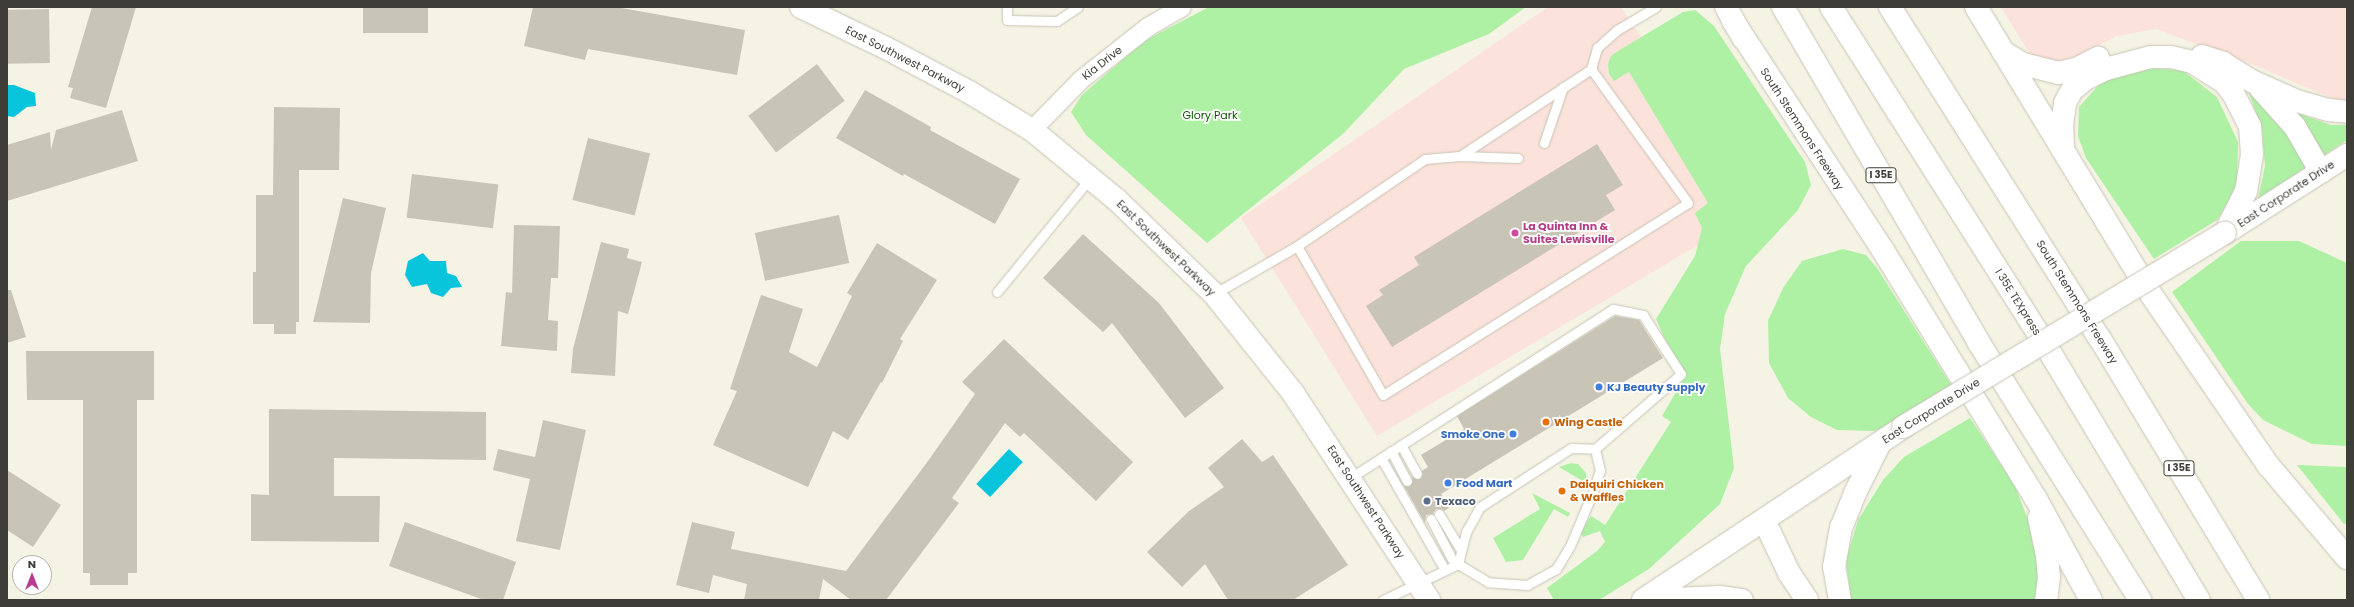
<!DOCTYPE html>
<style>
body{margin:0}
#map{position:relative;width:2354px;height:607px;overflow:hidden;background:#f5f3e4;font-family:Poppins,sans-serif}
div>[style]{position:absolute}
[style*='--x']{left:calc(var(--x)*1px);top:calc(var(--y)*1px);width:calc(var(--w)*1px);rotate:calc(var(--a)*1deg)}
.commercial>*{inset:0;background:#fbe2da}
.green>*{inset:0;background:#aef1a5}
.water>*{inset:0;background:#08c5dc;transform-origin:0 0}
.building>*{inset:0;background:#c8c5b7;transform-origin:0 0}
.roads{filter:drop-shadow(0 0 1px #c7c4b6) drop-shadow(0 0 1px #c7c4b6)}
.lane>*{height:9px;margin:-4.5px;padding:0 4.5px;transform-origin:4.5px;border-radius:4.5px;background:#fff}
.street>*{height:18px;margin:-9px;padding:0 9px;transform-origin:9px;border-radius:9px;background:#fff}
.secondary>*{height:22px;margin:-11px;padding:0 11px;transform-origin:11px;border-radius:11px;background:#fff}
.highway>*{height:22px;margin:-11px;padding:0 11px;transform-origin:11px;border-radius:11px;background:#fff}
.bridges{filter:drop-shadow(0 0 1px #c7c4b6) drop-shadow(0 0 1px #c7c4b6)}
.secondary-bridge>*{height:22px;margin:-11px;padding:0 11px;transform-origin:11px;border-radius:11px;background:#fff}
.dots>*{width:11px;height:11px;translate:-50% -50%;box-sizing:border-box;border:2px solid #fff;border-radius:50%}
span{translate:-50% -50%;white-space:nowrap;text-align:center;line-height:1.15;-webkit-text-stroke:3.5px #fff;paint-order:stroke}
.shield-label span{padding:1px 3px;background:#fff;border:1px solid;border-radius:3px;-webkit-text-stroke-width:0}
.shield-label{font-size:10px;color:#3e3d37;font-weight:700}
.street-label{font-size:11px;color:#3e3d37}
.park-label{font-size:11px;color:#0d5504}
.hotel-label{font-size:11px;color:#b23c85;font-weight:700}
.left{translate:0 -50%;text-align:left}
.shop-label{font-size:11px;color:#366cbe;font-weight:700}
.right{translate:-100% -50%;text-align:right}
.food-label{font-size:11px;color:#c56008;font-weight:700}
.service-label{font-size:11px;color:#4e5e75;font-weight:700}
.frame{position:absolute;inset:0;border:8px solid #3e3d37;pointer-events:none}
.north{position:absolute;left:12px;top:555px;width:40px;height:40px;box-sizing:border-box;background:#fff;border:1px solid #b2b1af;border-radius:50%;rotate:0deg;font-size:11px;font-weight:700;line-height:16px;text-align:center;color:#3e3d37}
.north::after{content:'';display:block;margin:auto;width:14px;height:18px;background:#b73d90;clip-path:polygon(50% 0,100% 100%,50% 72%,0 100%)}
</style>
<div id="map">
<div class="commercial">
<i style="clip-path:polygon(1548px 7px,1621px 7px,1757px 210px,1377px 436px,1241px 218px)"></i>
<i style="clip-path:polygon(2001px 7px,2347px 7px,2347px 99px,2336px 100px,2254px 65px,2156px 29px,2116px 36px,2065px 64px,2032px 57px)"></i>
</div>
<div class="green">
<i style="clip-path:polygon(1209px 7px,1526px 7px,1489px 34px,1404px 69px,1344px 133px,1207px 243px,1086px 135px,1071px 112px,1082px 95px,1144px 41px)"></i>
<i style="clip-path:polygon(1695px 10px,1714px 26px,1805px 162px,1811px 185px,1798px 210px,1746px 266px,1725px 314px,1720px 349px,1734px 468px,1720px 504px,1649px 569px,1599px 600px,1554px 600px,1547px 588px,1597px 551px,1605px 542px,1600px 531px,1583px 537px,1580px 532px,1591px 516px,1605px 525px,1671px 422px,1662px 416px,1683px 380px,1656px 319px,1695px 256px,1702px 228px,1695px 213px,1708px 203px,1629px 72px,1614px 81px,1609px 74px,1608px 64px,1611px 56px,1618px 51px,1683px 12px)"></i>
<i style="clip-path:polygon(2143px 68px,2182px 70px,2217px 97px,2238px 142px,2237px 189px,2217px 220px,2154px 259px,2086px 158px,2078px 136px,2079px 107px,2104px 79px)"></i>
<i style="clip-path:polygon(2248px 91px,2286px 109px,2331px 125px,2347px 125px,2347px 140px,2258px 199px,2265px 166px,2262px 128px)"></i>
<i style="clip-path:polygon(2241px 241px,2299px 241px,2347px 263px,2347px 446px,2312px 444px,2263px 420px,2248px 404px,2172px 292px)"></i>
<i style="clip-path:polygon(1843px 249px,1866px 255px,1877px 268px,1951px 385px,1910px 414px,1875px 431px,1837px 430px,1811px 417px,1788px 398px,1769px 363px,1768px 321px,1783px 288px,1802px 261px)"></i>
<i style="clip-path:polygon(1970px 418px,2015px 486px,2042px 556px,2035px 600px,1851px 600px,1846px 560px,1858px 520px,1883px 480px,1904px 457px)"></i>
<i style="clip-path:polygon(1571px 463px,1578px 464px,1586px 473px,1586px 483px,1559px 467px)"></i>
<i style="clip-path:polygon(2297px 465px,2347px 467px,2347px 523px,2344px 524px)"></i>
<i style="clip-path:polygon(1532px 493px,1570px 513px,1568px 517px,1554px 509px,1523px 560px,1506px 562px,1493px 538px,1540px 509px)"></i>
</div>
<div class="water">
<i style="clip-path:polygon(7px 85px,14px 85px,35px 93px,36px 106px,27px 107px,14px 117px,7px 116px)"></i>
<i style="clip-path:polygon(423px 253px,430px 261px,446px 261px,447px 273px,456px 276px,462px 287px,451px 288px,443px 297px,431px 293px,427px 284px,412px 287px,405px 275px,408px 261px)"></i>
<i style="left:1009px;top:449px;width:19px;height:48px;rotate:43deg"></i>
</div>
<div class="building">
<i style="clip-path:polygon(92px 7px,136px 7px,106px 108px,70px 98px,73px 88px,68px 87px)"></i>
<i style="left:363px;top:7px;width:65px;height:26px"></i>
<i style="clip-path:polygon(533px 7px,616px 7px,745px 30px,737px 75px,588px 49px,585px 60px,524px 46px)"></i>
<i style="left:49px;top:9px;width:54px;height:42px;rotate:89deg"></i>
<i style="left:817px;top:64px;width:46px;height:86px;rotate:53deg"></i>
<i style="clip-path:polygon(865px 90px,931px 127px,930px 130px,1020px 179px,995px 224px,904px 174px,903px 176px,836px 138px)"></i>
<i style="clip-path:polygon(274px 107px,340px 108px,339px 170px,299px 170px,299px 322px,296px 322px,296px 334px,274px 334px,274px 324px,253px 324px,253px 272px,256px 272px,256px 195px,273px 195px)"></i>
<i style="clip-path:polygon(122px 110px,138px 161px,7px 201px,7px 145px,50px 132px,51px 150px,56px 130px)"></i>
<i style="left:588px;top:138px;width:64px;height:64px;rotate:14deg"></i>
<i style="clip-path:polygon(1597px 144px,1623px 185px,1606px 195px,1615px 210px,1392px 347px,1366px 306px,1383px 295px,1379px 290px,1419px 265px,1414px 257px)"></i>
<i style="left:412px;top:174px;width:87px;height:44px;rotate:7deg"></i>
<i style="clip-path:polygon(343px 198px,386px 208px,371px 273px,370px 323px,313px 322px)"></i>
<i style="left:839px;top:215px;width:49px;height:86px;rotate:78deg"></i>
<i style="clip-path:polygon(514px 225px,560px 226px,558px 278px,551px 278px,548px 320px,558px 321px,557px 351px,501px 346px,506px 292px,512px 293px)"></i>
<i style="clip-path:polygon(1083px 234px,1159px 303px,1224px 388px,1185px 418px,1112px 323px,1103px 332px,1043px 278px)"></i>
<i style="clip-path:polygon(601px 242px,629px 249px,627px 258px,642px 262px,628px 314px,618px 311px,615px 376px,571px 373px,573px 349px)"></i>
<i style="clip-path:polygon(877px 243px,937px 280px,900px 339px,903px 341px,882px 383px,881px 382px,848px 440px,833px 431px,808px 487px,713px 445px,737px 391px,730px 389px,761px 295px,803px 309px,789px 352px,817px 367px,852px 296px,847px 293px)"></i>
<i style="clip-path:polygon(7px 290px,11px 290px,26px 337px,7px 343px)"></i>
<i style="clip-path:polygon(1615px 316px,1639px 320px,1663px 358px,1441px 494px,1449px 508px,1444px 511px,1442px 509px,1436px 509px,1433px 514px,1426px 515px,1425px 523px,1404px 486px,1412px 484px,1412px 477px,1420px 479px,1422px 471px,1428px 467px,1421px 455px,1464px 429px,1457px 416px)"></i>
<i style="clip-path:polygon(1004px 339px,1133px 462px,1096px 501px,1024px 433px,1020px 437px,1005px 423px,952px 498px,959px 503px,886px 600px,851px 600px,823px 579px,819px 600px,744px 600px,747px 584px,713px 575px,709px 593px,676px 585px,692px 522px,735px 532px,731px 549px,846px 571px,928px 461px,975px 394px,962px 382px)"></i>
<i style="clip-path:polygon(26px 351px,154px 351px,154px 400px,137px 400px,137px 573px,128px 573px,128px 585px,90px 585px,90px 573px,83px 573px,83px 400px,27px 400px)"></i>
<i style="clip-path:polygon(269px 409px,486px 412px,486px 460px,334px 458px,334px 496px,380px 496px,379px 542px,251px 541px,251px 494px,269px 495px)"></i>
<i style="clip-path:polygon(543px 420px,586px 430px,560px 550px,516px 541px,530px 479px,493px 470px,498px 449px,535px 457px)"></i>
<i style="clip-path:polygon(1242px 439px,1262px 462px,1273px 455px,1348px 565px,1293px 600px,1228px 600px,1205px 564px,1182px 587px,1147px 552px,1189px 511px,1224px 487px,1208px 468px)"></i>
<i style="clip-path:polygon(7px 470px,61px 505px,33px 547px,7px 530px)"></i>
<i style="clip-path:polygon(405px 522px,516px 562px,503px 600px,484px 600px,389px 566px)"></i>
</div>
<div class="roads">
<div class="lane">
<i style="--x:1007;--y:7;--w:13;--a:90"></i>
<i style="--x:1007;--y:20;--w:50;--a:1.1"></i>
<i style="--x:1057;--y:21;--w:25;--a:-34"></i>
<i style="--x:1544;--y:143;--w:59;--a:-71.3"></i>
<i style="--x:1460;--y:156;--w:58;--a:2"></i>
<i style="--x:1297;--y:246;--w:155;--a:-34.2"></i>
<i style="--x:1425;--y:159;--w:35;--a:-5"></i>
<i style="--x:1460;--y:156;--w:157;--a:-33.6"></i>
<i style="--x:997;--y:292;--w:147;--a:-50.8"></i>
<i style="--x:1214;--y:294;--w:96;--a:-30"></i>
<i style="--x:1297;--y:246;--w:172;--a:60"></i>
<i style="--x:1383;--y:395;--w:360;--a:-32.2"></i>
<i style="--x:1688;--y:203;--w:165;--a:-125.9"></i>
<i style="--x:1591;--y:69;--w:22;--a:-74"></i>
<i style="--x:1597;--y:48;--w:27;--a:-42"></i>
<i style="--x:1617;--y:30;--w:45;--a:-30.5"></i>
<i style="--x:1401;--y:445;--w:33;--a:61"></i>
<i style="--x:1391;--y:451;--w:34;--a:62"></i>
<i style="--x:1381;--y:458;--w:129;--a:60.3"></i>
<i style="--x:1350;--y:478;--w:313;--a:-32.7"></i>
<i style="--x:1613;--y:309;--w:31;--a:11"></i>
<i style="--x:1643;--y:315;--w:70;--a:57.2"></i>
<i style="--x:1681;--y:374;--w:114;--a:138.9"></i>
<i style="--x:1439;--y:514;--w:42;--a:58.6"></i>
<i style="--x:1431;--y:519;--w:52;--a:62.4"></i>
<i style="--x:1383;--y:600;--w:83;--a:-25.6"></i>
<i style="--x:1458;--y:564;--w:33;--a:-76"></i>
<i style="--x:1466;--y:532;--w:29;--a:-61"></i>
<i style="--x:1480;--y:507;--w:108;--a:-33"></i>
<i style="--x:1571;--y:448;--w:24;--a:2"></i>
<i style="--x:1595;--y:449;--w:22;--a:77"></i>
<i style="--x:1600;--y:470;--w:25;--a:108"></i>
<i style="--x:1592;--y:494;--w:56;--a:112.9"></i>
<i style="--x:1570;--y:546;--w:27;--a:121"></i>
<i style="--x:1556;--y:569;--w:33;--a:151"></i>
<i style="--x:1527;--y:585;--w:39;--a:-176"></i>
<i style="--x:1488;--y:582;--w:35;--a:-149"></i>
</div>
<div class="street">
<i style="--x:1032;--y:130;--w:71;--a:-45.6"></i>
<i style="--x:1082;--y:79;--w:84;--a:-38.2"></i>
<i style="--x:1148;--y:27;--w:39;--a:-30"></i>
</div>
<div class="secondary">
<i style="--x:801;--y:7;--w:94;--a:25.8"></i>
<i style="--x:886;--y:48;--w:94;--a:27.9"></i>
<i style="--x:969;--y:92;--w:74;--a:31.1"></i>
<i style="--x:1032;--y:130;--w:110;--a:39.5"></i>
<i style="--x:1117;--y:200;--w:135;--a:44.1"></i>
<i style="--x:1214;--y:294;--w:127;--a:51.4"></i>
<i style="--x:1293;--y:393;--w:248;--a:56.7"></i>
<i style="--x:1976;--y:7;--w:328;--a:58.7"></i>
<i style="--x:2146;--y:287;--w:216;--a:55.6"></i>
<i style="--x:2268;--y:465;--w:122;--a:49.7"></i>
<i style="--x:1733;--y:21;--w:276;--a:56.8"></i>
<i style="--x:1884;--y:252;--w:288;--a:58.4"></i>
<i style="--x:2035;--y:497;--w:117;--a:61.5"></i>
<i style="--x:2003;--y:52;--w:23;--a:31"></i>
<i style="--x:2023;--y:64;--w:36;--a:14"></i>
<i style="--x:2058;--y:73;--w:18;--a:-13"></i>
<i style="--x:2076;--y:69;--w:25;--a:-27"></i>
<i style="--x:2202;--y:56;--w:22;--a:18"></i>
<i style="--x:2223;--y:63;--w:36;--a:32"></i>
<i style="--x:2254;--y:82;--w:47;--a:23.8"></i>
<i style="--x:2297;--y:101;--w:33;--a:16"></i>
<i style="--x:2329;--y:110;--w:18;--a:6"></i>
<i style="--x:2261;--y:89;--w:51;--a:48.2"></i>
<i style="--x:2295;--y:127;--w:52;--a:60"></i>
<i style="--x:2063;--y:150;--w:25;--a:-92"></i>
<i style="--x:2062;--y:125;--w:22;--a:-82"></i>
<i style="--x:2065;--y:103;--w:15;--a:-62"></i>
<i style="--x:2072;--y:90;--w:19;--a:-39"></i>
<i style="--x:2087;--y:78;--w:21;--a:-25"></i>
<i style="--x:2106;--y:69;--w:47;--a:-14.9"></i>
<i style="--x:2151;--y:57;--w:20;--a:0"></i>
<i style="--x:2171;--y:57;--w:22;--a:13"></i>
<i style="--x:2192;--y:62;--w:38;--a:32"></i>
<i style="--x:2224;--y:82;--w:16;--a:52"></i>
<i style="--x:2234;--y:95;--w:35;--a:63"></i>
<i style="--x:2250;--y:126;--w:28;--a:86"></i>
<i style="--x:2252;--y:154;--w:37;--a:99"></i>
<i style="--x:2246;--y:191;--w:47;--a:116.6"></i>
<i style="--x:2225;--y:233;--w:145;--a:-32.6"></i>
<i style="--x:2039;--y:518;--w:39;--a:78"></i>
<i style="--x:2047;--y:556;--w:21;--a:85"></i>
<i style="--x:2049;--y:577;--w:23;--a:97"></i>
<i style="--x:1764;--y:520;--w:59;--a:64.7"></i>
<i style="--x:1789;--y:573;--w:32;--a:56"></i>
<i style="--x:1643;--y:600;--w:312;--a:-33.6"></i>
<i style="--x:1651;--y:600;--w:69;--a:-2.5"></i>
<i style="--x:1720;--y:597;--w:22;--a:8"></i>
<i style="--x:1840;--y:600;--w:34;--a:-100"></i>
<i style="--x:1834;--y:567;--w:40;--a:-80"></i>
<i style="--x:1841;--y:528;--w:38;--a:-68"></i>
<i style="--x:1855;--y:493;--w:56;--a:-63.4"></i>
</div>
<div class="highway">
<i style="--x:1726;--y:7;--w:35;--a:61"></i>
<i style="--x:1783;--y:7;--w:389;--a:59.7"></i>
<i style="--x:1979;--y:343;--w:303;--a:57.9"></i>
<i style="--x:1831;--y:7;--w:411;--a:57.6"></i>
<i style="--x:2051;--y:354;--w:287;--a:59"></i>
<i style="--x:1890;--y:7;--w:391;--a:57.7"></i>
<i style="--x:2099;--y:337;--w:307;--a:58.8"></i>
</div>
</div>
<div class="bridges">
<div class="secondary-bridge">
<i style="--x:1903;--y:427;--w:376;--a:-31.1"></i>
</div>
</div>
<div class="dots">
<i style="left:1515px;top:233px;background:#d1479c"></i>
<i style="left:1599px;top:387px;background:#3f7fe0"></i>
<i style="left:1546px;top:422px;background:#e8710a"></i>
<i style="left:1513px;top:434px;background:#3f7fe0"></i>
<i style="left:1448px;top:483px;background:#3f7fe0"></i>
<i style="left:1562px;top:491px;background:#e8710a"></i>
<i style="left:1427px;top:501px;background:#5c6f8a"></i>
</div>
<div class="shield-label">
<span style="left:1881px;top:175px">I 35E</span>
<span style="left:2179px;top:468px">I 35E</span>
</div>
<div class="street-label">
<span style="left:905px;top:59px;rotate:27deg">East Southwest Parkway</span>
<span style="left:1102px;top:63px;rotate:-38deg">Kia Drive</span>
<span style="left:1802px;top:129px;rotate:57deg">South Stemmons Freeway</span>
<span style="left:2286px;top:194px;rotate:-33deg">East Corporate Drive</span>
<span style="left:1166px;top:248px;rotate:44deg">East Southwest Parkway</span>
<span style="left:2018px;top:302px;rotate:58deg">I 35E TEXpress</span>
<span style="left:2077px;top:302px;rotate:58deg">South Stemmons Freeway</span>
<span style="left:1931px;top:411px;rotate:-32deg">East Corporate Drive</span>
<span style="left:1366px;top:502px;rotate:57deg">East Southwest Parkway</span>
</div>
<div class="park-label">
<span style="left:1210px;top:115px">Glory Park</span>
</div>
<div class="hotel-label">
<span class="left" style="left:1523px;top:233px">La Quinta Inn &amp;<br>Suites Lewisville</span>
</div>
<div class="shop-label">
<span class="left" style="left:1607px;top:387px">KJ Beauty Supply</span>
<span class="right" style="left:1505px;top:434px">Smoke One</span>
<span class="left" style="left:1456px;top:483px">Food Mart</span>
</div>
<div class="food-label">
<span class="left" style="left:1554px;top:422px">Wing Castle</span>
<span class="left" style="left:1570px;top:491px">Daiquiri Chicken<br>&amp; Waffles</span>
</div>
<div class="service-label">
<span class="left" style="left:1435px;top:501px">Texaco</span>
</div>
<div class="frame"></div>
<div class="north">N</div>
</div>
